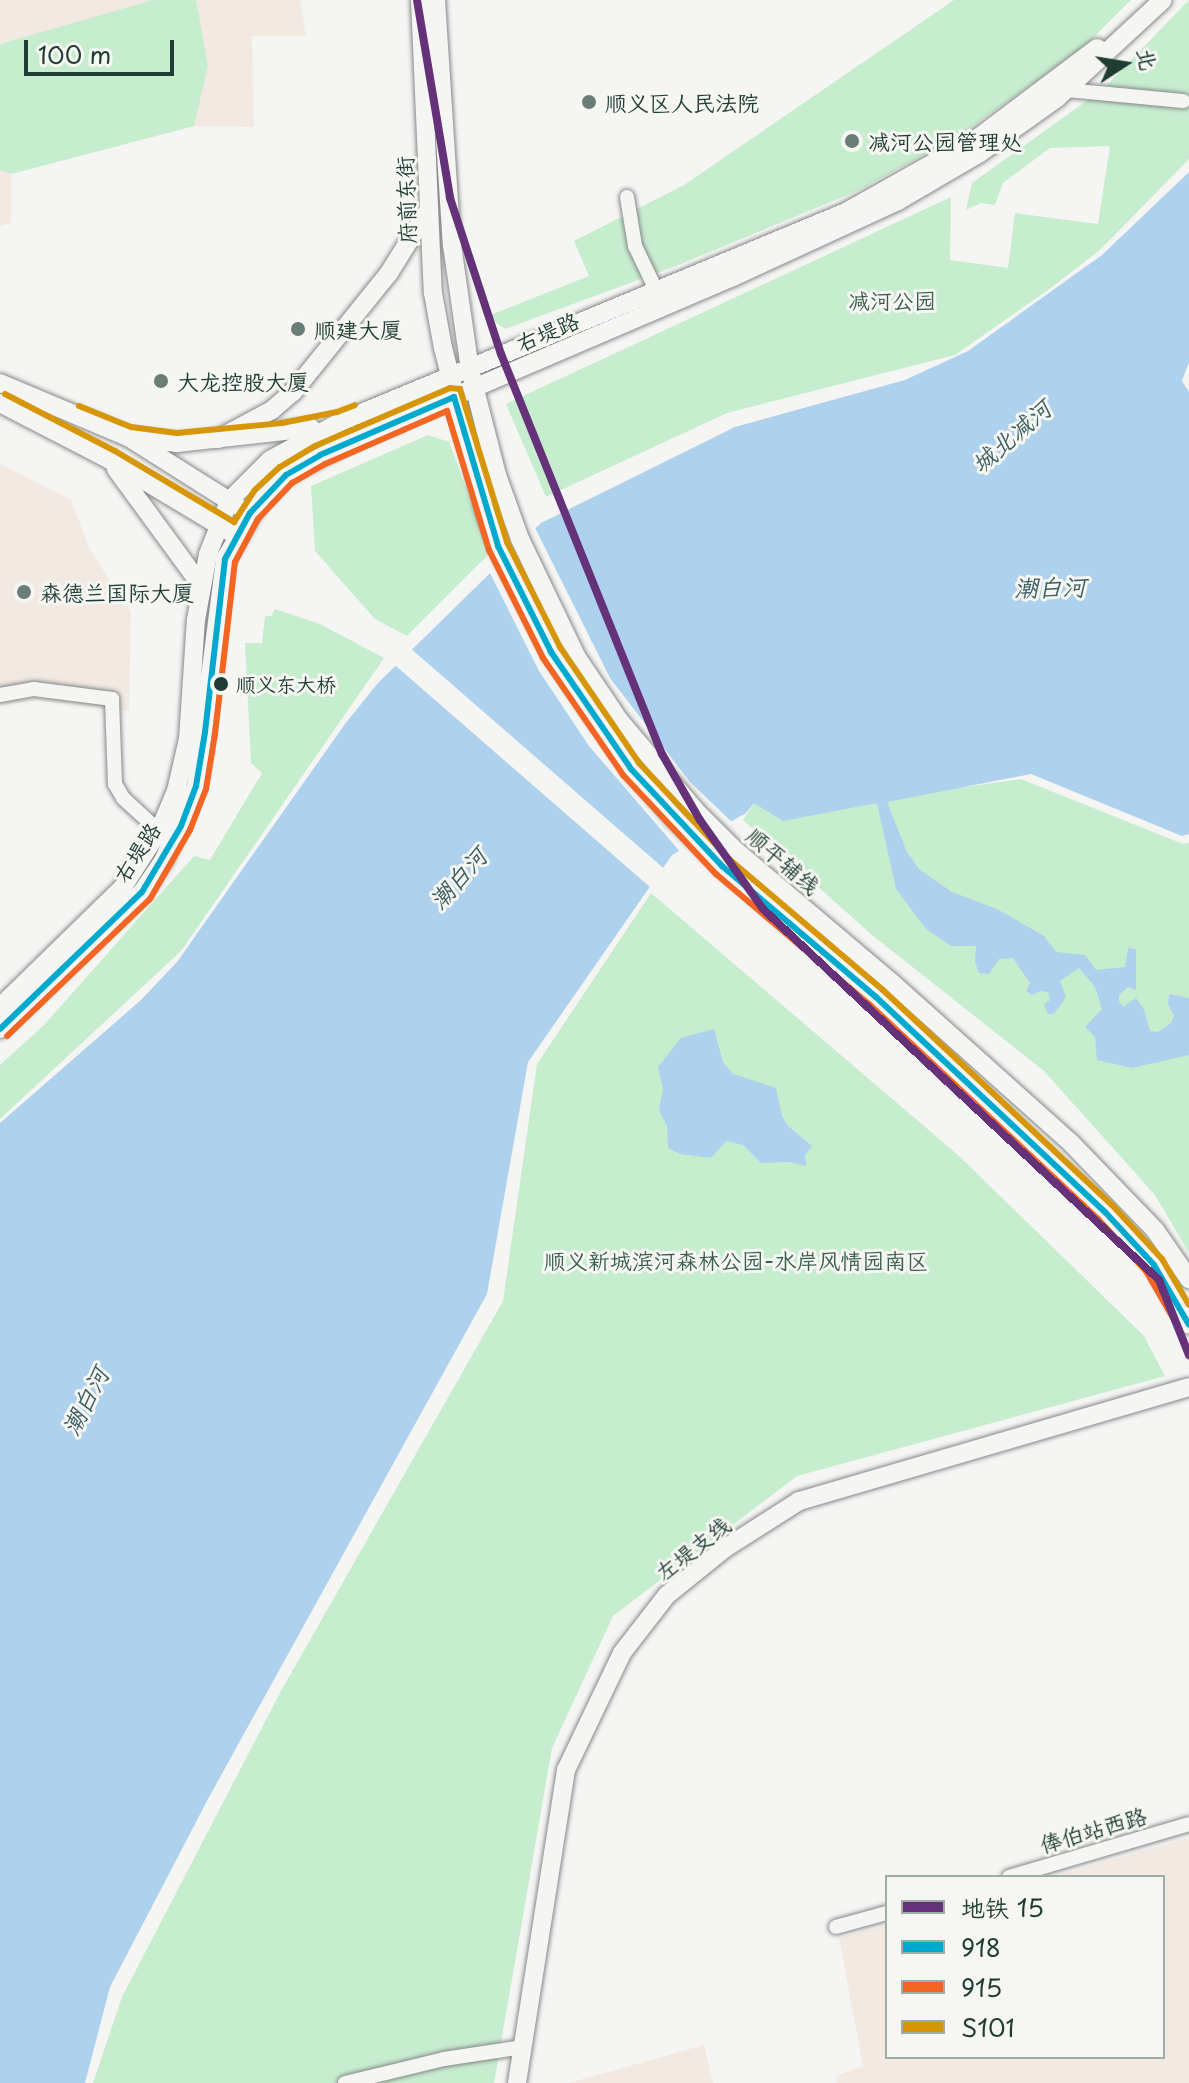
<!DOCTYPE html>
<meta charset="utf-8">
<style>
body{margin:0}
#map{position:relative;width:1189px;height:2083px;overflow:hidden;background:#f5f5f3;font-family:"Playpen Sans","LXGW WenKai TC",sans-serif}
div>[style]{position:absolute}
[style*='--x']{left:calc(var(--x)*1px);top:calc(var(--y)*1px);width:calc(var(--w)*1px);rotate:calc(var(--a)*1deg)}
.built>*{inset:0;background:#f2e9e2}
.green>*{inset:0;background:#c7edcf}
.water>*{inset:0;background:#aed1ed}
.pier>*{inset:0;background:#f5f5f3;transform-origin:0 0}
.roads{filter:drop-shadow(0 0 2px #858a88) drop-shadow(0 0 2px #858a88)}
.minor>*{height:14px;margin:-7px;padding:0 7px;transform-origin:7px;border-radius:7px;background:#f5f5f3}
.major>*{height:18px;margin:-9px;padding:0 9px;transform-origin:9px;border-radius:9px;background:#f5f5f3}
.bus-1>*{height:6px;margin:-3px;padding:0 3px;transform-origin:3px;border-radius:3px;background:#00a9ce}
.bus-2>*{height:6px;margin:-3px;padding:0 3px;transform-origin:3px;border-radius:3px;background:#f26522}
.bus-3>*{height:6px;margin:-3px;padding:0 3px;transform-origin:3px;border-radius:3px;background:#d79608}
.metro-1>*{height:8px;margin:-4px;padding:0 4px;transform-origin:4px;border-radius:4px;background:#653279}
.dots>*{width:22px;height:22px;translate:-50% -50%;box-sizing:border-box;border:4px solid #f6f6f2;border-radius:50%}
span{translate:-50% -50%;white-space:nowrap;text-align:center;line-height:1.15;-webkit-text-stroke:6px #f6f6f2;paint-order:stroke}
.bus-label{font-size:20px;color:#1f3d34}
.left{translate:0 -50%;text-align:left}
.poi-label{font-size:22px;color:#1f3d34}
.street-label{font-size:22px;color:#1f3d34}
.park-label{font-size:22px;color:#395f4d}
.water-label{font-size:24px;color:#3b5e62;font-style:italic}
.legend{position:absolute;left:885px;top:1875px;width:280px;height:184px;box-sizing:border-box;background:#f6f6f2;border:2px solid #a0aca6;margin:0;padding:10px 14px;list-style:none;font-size:24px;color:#1f3d34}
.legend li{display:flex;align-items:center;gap:16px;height:40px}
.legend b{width:40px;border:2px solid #a0aca6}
.north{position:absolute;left:1085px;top:24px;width:80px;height:80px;-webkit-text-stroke:6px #f6f6f2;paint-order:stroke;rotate:78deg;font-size:22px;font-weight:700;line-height:32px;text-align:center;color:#1f3d34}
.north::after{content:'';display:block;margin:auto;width:28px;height:36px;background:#1f3d34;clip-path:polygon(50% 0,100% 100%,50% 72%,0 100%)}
.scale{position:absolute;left:24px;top:40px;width:150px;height:36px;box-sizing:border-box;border:4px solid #1f3d34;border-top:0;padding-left:10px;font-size:24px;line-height:28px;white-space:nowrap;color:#1f3d34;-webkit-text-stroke:6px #f6f6f2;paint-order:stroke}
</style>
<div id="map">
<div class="built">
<i style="clip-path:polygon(0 0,300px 0,306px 36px,252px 36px,254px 127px,194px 126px,11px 174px,11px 223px,0 226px)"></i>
<i style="clip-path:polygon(0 464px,71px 500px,90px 550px,131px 612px,129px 711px,37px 700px,0 705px)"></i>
<i style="clip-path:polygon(1189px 1838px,1189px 2083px,837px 2083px,836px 2076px,863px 2066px,839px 1938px,887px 1925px,887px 2057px,1163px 2057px,1163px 1877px,1052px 1877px)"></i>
<i style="clip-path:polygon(704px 2045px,713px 2083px,569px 2083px)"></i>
</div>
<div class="green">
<i style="clip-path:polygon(153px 0,196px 0,208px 66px,194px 126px,11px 174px,0 170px,0 44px)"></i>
<i style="clip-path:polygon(954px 0,1131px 0,1085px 46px,963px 133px,857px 191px,676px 266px,505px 329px,488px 316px,589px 276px,574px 241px,684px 185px)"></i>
<i style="clip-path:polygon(1189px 0,1189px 159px,1100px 250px,1048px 290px,955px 355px,727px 413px,546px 497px,506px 404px,951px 197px,950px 260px,1008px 268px,1015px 213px,1098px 224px,1110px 146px,1050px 148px,1003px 183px,995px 205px,981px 203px,966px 210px,972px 183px,1103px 89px)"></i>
<i style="clip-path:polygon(428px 435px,449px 442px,490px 553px,407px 636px,375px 619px,315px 551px,311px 486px)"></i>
<i style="clip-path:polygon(275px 609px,320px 624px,384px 658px,181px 951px,0 1119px,0 1065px,44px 1025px,194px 856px,210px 860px,262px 773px,251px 763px,245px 643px,262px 643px,265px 616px,271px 616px)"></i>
<i style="clip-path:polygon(1021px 779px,1183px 844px,1189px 843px,1189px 1253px,1155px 1195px,1044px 1071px,872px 935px,743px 820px,754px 803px,907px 795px)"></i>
<i style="clip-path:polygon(651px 893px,958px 1155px,1144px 1336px,1165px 1376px,797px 1476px,613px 1616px,552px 1748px,494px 2083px,93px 2083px,122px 1997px,281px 1691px,503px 1301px,537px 1064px)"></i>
</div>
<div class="water">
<i style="clip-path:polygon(1189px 172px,1189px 362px,1182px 381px,1189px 392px,1189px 834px,1182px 836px,1031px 774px,887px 802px,907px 852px,920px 870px,952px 892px,997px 909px,1044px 936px,1056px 952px,1085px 955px,1096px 970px,1125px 967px,1128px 948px,1136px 949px,1136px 990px,1128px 987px,1119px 995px,1119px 1001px,1123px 1007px,1136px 998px,1144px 1009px,1150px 1031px,1158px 1032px,1171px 1023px,1174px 1016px,1168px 1004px,1169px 994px,1189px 998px,1189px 1055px,1132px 1068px,1097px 1060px,1095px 1037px,1085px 1027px,1102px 1009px,1095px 987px,1079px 968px,1060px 981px,1066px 997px,1054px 1014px,1048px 1014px,1044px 1005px,1050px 1000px,1048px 992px,1040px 991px,1032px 995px,1026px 991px,1030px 983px,1013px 958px,999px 959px,989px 974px,979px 973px,975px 962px,976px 946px,951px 946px,926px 929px,896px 889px,877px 803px,783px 821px,754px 803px,746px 813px,672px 855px,528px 1062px,487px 1294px,208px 1799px,110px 1987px,85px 2083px,0 2083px,0 1123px,141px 1000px,177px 962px,345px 724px,378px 683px,541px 523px,735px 427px,905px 380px,968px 351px,1102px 255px)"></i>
<i style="clip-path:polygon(714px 1029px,723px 1062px,733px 1074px,776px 1088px,782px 1116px,788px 1126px,812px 1146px,805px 1155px,806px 1166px,789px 1162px,761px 1163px,743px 1145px,726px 1141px,711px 1158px,680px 1154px,668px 1148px,667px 1126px,659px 1110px,663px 1089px,658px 1067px,681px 1038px)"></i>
</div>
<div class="pier">
<i style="clip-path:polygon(533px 524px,610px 678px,690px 782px,734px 824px,682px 854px,589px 746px,539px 671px,488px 569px)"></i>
<i style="left:409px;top:647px;width:340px;height:23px;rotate:41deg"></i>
</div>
<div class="roads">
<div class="minor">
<i style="--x:1066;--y:90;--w:118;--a:5.4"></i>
<i style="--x:627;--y:197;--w:50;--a:80.7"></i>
<i style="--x:635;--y:246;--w:51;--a:64.4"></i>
<i style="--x:0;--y:695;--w:35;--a:-10"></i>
<i style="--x:34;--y:689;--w:79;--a:7.3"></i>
<i style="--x:112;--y:699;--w:85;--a:88"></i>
<i style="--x:115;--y:784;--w:16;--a:60"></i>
<i style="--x:123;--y:798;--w:49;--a:42.5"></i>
<i style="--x:1009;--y:1877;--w:188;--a:-16.4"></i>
<i style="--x:836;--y:1927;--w:53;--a:-15.4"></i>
<i style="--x:345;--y:2083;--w:102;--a:-13.6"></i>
<i style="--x:444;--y:2059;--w:80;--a:-8.6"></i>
</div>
<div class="major">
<i style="--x:420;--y:0;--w:293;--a:87.5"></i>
<i style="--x:433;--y:293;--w:56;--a:79.7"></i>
<i style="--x:443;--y:348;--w:172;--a:75.6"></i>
<i style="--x:486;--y:515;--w:33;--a:69"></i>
<i style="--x:498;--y:546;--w:119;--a:63.4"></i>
<i style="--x:551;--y:652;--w:142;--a:55.6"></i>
<i style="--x:631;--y:769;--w:65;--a:48.7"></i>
<i style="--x:674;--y:818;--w:68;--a:45"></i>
<i style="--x:722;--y:866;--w:202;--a:40.4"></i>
<i style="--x:876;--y:997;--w:314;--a:43.2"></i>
<i style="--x:1105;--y:1212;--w:72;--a:47.2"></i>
<i style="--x:1154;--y:1265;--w:69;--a:59.7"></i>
<i style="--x:436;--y:0;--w:246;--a:86.3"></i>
<i style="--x:452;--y:245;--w:126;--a:81.8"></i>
<i style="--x:470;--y:370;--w:108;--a:75.6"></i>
<i style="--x:497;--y:475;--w:68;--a:70.2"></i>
<i style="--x:520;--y:539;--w:130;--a:64.4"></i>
<i style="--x:576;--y:656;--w:77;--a:56.1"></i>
<i style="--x:619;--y:720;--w:118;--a:49.8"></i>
<i style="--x:695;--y:810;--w:58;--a:45"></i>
<i style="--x:736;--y:851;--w:203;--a:40.2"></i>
<i style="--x:891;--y:982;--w:241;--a:41.8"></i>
<i style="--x:1071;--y:1143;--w:121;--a:46"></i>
<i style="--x:1155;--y:1230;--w:60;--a:55.2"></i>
<i style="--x:0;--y:383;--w:139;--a:22.9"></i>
<i style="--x:128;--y:437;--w:129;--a:32.3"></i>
<i style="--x:0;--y:403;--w:124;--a:27.4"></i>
<i style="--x:110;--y:460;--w:138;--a:31"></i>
<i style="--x:134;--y:438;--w:43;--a:6.6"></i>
<i style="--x:177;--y:443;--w:135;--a:-6.4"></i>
<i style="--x:218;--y:439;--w:61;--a:-28.2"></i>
<i style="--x:272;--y:410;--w:28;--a:-41"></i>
<i style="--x:293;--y:392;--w:153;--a:-51.1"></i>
<i style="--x:389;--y:273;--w:75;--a:-58"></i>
<i style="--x:116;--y:469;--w:144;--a:53.8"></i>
<i style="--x:0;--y:1007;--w:172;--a:-44.3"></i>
<i style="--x:123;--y:887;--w:67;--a:-57.3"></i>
<i style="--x:159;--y:831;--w:43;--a:-67"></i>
<i style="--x:176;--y:791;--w:53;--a:-77"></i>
<i style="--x:188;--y:739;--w:119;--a:-86.2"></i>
<i style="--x:196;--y:620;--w:67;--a:-79.7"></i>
<i style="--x:208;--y:554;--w:57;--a:-68.4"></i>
<i style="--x:229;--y:501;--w:58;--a:-45"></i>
<i style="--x:270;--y:460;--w:80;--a:-28.5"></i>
<i style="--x:340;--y:422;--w:548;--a:-22.54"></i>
<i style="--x:846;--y:212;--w:153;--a:-29.4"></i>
<i style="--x:979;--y:137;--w:148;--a:-37"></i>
<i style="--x:0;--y:1029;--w:197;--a:-44"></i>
<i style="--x:142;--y:892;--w:40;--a:-56"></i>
<i style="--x:164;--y:859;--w:80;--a:-66.3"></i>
<i style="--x:196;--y:786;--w:229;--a:-82.7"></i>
<i style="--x:225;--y:559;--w:72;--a:-59.2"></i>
<i style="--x:262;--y:497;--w:33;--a:-43"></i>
<i style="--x:286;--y:475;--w:78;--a:-27.6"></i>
<i style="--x:355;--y:439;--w:411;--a:-23.2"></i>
<i style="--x:733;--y:277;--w:182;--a:-24.7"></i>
<i style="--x:898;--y:201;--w:95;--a:-30.3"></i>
<i style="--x:980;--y:153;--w:95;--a:-35.5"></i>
<i style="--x:1057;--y:98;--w:144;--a:-42.8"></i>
<i style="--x:517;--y:2083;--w:317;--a:-81.1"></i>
<i style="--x:566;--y:1770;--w:130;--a:-64.4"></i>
<i style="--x:622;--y:1653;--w:73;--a:-52.2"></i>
<i style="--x:667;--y:1595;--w:73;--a:-38.9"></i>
<i style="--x:724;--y:1549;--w:89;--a:-32.6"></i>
<i style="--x:799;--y:1501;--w:406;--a:-16.3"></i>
</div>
</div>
<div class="bus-1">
<i style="--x:0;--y:1029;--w:197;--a:-44"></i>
<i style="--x:142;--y:892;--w:77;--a:-59.4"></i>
<i style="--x:181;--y:826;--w:43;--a:-69.4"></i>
<i style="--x:196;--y:786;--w:55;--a:-80.5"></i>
<i style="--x:205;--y:732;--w:174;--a:-83.4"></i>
<i style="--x:225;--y:559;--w:52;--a:-61.5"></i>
<i style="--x:250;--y:513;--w:52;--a:-46.5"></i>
<i style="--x:286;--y:475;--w:39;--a:-30"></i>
<i style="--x:320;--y:455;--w:146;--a:-23.4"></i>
<i style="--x:454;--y:397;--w:155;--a:73.5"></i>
<i style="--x:498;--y:546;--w:119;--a:63.4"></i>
<i style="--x:551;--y:652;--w:142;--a:55.6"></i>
<i style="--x:631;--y:769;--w:133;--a:46.8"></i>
<i style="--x:722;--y:866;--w:202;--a:40.4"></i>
<i style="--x:876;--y:997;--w:314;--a:43.2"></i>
<i style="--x:1105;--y:1212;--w:72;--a:47.2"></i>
<i style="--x:1154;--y:1265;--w:69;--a:59.7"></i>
</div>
<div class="bus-2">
<i style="--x:7;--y:1036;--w:198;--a:-43.8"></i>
<i style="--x:150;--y:899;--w:80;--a:-59.9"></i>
<i style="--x:190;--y:830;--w:44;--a:-68.7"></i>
<i style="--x:206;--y:789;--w:56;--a:-80.7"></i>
<i style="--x:215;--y:734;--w:173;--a:-83.4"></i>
<i style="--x:235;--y:562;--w:49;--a:-61.9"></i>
<i style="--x:258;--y:519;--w:50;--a:-46.6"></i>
<i style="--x:292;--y:483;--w:38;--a:-30"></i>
<i style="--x:325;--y:464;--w:133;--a:-23.5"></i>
<i style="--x:447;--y:411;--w:145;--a:73.2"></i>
<i style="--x:489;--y:550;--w:121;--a:63.4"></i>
<i style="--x:543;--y:658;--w:142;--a:55.6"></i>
<i style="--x:623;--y:775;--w:136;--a:46.8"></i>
<i style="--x:716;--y:874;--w:201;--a:40.4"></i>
<i style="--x:869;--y:1004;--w:314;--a:43.2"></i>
<i style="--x:1098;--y:1219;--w:71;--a:47.3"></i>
<i style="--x:1146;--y:1271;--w:68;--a:60"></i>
</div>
<div class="bus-3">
<i style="--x:5;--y:394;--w:124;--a:27.4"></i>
<i style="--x:115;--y:451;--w:139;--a:30.8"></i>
<i style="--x:234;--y:522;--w:38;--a:-57"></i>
<i style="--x:255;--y:490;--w:34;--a:-43"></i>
<i style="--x:280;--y:467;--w:41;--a:-31"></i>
<i style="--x:315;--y:446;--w:147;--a:-23.2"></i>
<i style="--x:450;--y:388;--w:10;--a:6"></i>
<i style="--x:460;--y:389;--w:160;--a:72.9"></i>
<i style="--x:507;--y:542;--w:118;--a:63.2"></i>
<i style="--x:560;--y:647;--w:140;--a:55.7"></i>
<i style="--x:639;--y:763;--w:132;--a:46.8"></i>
<i style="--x:729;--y:859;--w:202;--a:40.4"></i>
<i style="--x:883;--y:990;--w:314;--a:43.2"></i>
<i style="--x:1112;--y:1205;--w:74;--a:47.2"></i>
<i style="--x:1162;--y:1259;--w:53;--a:59.6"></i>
<i style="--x:79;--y:406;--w:56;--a:22"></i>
<i style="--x:131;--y:427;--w:46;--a:7.4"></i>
<i style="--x:177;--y:433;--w:105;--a:-5.4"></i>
<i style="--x:282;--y:423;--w:56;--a:-11.3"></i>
<i style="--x:337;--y:412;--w:19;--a:-21"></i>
</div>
<div class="metro-1">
<i style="--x:417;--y:0;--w:201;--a:80.5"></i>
<i style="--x:450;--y:198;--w:164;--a:71.9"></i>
<i style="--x:501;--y:354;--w:431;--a:68.1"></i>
<i style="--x:662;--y:754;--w:76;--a:60.1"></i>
<i style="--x:700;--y:820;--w:109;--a:54.7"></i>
<i style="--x:763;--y:909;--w:543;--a:43.13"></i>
<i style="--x:1159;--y:1280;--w:81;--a:68.2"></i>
</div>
<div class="dots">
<i style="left:589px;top:102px;background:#6a7d77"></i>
<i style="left:852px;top:141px;background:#6a7d77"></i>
<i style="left:298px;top:329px;background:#6a7d77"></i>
<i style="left:161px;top:381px;background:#6a7d77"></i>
<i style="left:24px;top:592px;background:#6a7d77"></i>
<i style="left:221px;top:684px;background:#1f3d34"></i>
</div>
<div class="bus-label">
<span class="left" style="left:236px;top:684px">顺义东大桥</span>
</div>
<div class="poi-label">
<span class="left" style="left:605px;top:102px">顺义区人民法院</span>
<span class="left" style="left:868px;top:141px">减河公园管理处</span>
<span class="left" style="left:314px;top:329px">顺建大厦</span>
<span class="left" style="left:177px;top:381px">大龙控股大厦</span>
<span class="left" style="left:40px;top:592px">森德兰国际大厦</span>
</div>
<div class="street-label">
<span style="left:405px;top:200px;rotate:-92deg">府前东街</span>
<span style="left:547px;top:331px;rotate:-23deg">右堤路</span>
<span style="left:136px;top:852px;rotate:-57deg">右堤路</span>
<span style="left:784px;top:860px;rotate:41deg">顺平辅线</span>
<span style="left:692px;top:1548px;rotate:-38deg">左堤支线</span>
<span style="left:1093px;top:1829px;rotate:-16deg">俸伯站西路</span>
</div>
<div class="park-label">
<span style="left:892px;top:300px">减河公园</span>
<span style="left:736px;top:1260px">顺义新城滨河森林公园-水岸风情园南区</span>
</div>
<div class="water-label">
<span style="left:1011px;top:436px;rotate:-41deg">城北减河</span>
<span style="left:1050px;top:587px;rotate:-1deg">潮白河</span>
<span style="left:458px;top:878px;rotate:-48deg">潮白河</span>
<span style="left:85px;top:1401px;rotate:-63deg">潮白河</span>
</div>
<ul class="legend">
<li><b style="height:10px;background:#653279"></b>地铁 15</li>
<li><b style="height:10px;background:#00a9ce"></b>918</li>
<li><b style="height:10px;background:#f26522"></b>915</li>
<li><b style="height:10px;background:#d79608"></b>S101</li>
</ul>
<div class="north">北</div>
<div class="scale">100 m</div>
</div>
